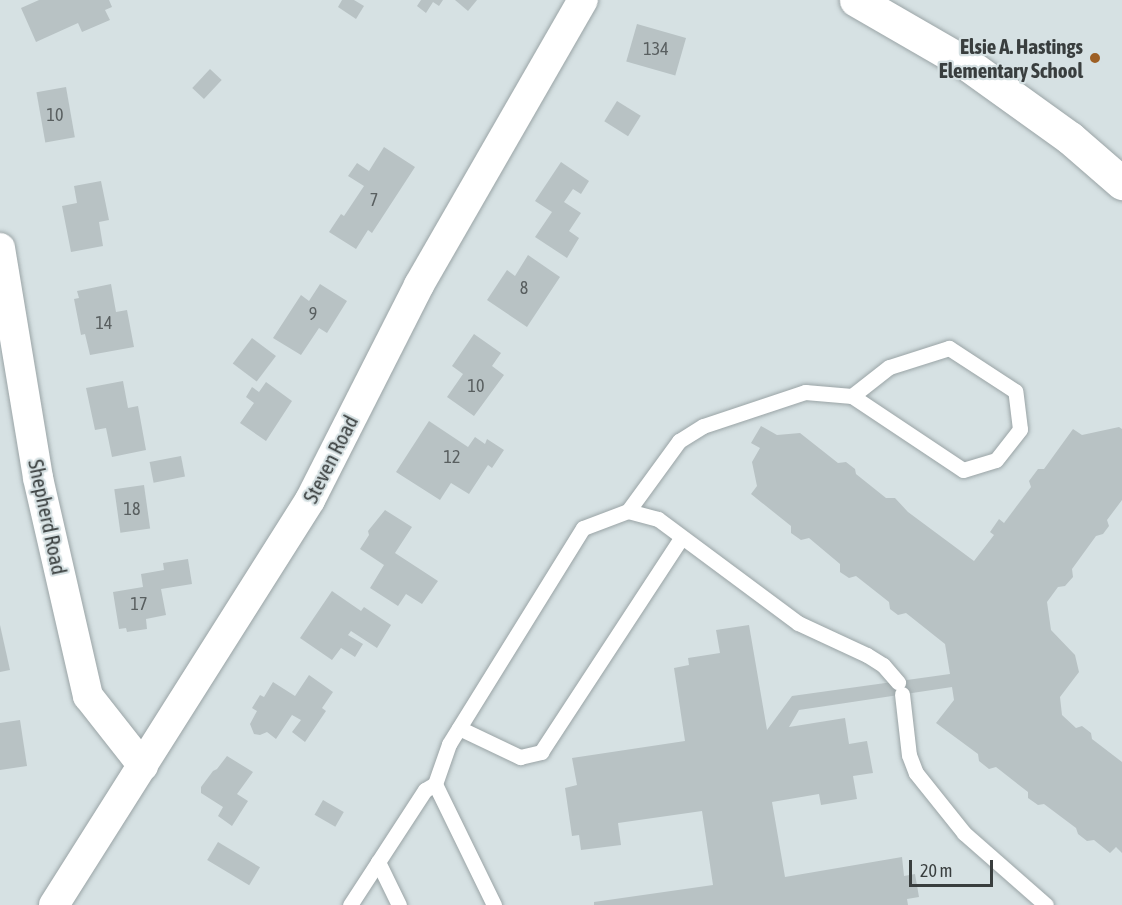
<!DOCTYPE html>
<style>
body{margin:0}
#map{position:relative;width:1122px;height:905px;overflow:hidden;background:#d6e1e3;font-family:"Asap Condensed",sans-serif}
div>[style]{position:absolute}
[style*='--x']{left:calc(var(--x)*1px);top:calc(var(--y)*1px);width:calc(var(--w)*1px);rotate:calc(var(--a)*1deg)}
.building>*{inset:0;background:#b8c2c4;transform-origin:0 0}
.roads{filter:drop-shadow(0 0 2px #9aa4a6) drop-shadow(0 0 2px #9aa4a6)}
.lane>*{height:15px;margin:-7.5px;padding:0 7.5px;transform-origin:7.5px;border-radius:7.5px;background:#fff}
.street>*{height:30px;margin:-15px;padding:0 15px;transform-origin:15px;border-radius:15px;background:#fff}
.secondary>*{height:33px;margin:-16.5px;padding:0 16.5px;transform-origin:16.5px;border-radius:16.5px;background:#fff}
.dots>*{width:16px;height:16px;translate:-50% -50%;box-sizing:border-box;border:3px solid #d6e1e3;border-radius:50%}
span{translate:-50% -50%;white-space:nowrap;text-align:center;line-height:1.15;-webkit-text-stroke:4.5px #d6e1e3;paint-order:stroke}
.number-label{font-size:18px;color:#595f60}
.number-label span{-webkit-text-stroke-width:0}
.poi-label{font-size:21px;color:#393e3e;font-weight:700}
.right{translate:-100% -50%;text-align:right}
.street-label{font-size:21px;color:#393e3e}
.scale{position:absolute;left:909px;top:860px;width:84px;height:27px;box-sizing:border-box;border:3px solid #393e3e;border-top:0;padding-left:8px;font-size:18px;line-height:21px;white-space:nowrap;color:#393e3e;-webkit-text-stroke:4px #d6e1e3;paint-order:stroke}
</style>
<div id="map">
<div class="building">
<i style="clip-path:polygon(39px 0,109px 0,112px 7px,105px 10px,110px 20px,82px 32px,78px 23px,36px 42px,21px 8px)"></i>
<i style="clip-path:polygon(342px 0,354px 0,364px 6px,356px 19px,338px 7px)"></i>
<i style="clip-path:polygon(421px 0,443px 0,439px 6px,433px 2px,426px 13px,417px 6px)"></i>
<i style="clip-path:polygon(455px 0,477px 0,468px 11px)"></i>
<i style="left:637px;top:24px;width:51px;height:39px;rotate:16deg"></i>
<i style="left:210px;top:69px;width:16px;height:26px;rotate:43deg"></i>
<i style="left:66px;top:87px;width:51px;height:30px;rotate:80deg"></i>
<i style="left:617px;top:101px;width:28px;height:24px;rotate:32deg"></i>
<i style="clip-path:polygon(384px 147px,415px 167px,372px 233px,368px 230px,356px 249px,329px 232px,341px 214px,344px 216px,364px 186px,348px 176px,357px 163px,369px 171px)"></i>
<i style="clip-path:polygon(561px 162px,589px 181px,581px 194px,573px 189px,564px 202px,581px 213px,569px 231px,579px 238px,567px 258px,535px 237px,552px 212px,535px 201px)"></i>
<i style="clip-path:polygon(101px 181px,109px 220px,99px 222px,103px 246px,71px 252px,62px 206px,77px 203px,74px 186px)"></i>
<i style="clip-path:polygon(528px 255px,560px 277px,527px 327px,487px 300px,507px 270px,515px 276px)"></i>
<i style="clip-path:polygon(111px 284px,116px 312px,127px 310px,134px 347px,90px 355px,85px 334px,81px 335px,74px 299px,79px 298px,77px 291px)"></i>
<i style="clip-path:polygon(320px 284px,347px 301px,327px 333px,319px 328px,301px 355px,273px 338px,301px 295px,309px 301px)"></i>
<i style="clip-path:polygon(474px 334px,501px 353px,492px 366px,504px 375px,474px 416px,447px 397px,463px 374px,452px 366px)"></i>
<i style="left:252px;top:338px;width:30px;height:32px;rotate:37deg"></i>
<i style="clip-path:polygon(123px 381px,128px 408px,138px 406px,146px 450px,112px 457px,106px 428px,95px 430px,86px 388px)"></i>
<i style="clip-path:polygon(266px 382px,292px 401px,266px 441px,240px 423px,254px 403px,246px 397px,252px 387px,259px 392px)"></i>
<i style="clip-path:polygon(429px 421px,468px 447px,475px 437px,485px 444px,487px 439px,504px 450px,492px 468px,488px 465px,469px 494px,451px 483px,440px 500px,396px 472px)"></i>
<i style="clip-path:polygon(761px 426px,777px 435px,800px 433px,838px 463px,846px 462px,855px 469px,856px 474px,886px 498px,895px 498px,908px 512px,974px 561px,994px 535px,990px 532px,999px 519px,1004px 523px,1031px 487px,1029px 481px,1038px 469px,1044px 469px,1073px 429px,1082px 435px,1119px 427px,1122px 429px,1122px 500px,1107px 520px,1109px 526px,1103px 534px,1096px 536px,1072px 569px,1073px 577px,1065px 586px,1058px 587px,1047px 602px,1051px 630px,1075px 655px,1079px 672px,1060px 697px,1062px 715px,1076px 728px,1082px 726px,1091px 733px,1092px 739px,1122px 762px,1122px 853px,1116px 847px,1110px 853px,1094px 840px,1087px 841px,1078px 834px,1076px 828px,1044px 804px,1038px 805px,1028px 798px,1028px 792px,996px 767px,989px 769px,979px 761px,978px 754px,936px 723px,954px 700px,952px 687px,799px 710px,789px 727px,845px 718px,849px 744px,867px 741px,873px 773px,853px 776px,857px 799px,821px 805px,819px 794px,772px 802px,785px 877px,902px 857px,904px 876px,915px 874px,919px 897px,907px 899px,908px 905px,594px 905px,594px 902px,713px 885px,702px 811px,618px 823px,621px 845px,581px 850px,579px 835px,572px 836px,565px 788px,577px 785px,572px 758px,685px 741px,674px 668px,689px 665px,688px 658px,720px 653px,716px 630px,749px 625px,767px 730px,792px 696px,950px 674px,945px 644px,906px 613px,898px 615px,890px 609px,889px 602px,856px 576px,849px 578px,840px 572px,840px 564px,809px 538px,801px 540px,791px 533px,791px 526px,751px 494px,757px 486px,752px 462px,760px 448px,751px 443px)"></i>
<i style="left:181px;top:456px;width:21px;height:32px;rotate:79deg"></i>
<i style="left:144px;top:485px;width:44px;height:30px;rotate:82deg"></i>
<i style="clip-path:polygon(385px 510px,412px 527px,395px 553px,438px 581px,422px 604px,406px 594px,398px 606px,370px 588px,384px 565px,360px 549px,369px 535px,368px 531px)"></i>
<i style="clip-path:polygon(188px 559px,192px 584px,161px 589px,166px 615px,146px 619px,147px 629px,127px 632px,126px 628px,119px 629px,113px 592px,143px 587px,141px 574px,164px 570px,163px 563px)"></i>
<i style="clip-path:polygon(332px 591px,361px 611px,364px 607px,391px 625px,377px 648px,351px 631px,348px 635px,363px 644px,355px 657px,341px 648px,332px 660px,300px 638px)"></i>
<i style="clip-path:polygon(0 625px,10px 670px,0 672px)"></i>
<i style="clip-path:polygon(309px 675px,333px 692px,322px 708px,326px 711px,305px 742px,292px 732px,301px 720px,292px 715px,276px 739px,267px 732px,260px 735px,254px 734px,250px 724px,257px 711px,252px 708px,260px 695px,264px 697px,273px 682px,295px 696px)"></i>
<i style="clip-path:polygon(20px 720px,27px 766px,0 770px,0 723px)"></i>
<i style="clip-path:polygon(227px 756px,253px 772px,237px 794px,248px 801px,232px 826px,218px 816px,223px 807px,201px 793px,201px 787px,213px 771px,217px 769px)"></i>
<i style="left:323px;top:800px;width:24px;height:17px;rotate:30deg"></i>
<i style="left:218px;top:842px;width:49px;height:21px;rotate:31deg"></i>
</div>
<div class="roads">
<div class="lane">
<i style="--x:628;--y:511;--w:87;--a:-53.9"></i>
<i style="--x:679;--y:441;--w:28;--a:-32"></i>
<i style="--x:703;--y:426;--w:108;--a:-18.4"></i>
<i style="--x:805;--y:392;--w:47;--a:4.9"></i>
<i style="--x:852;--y:396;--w:133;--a:33.7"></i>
<i style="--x:963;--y:470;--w:34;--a:-17"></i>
<i style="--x:996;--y:460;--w:39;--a:-52"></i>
<i style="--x:1020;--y:429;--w:38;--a:-97"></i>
<i style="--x:1015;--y:391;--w:79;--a:-146.9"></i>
<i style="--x:949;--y:348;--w:63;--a:162.4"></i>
<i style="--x:889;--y:367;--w:47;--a:141.9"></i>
<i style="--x:902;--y:694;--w:61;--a:83.5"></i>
<i style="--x:909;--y:755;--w:19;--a:69"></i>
<i style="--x:916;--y:773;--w:77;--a:51.3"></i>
<i style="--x:964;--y:833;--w:109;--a:41.3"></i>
<i style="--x:459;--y:728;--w:68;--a:25.4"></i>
<i style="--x:520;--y:757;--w:22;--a:-13"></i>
<i style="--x:541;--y:752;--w:256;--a:-56.8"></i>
<i style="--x:435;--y:784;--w:42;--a:-70.7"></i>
<i style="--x:449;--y:744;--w:254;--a:-58.2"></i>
<i style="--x:583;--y:528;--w:48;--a:-20.7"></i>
<i style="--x:628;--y:511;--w:31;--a:15"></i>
<i style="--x:658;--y:519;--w:174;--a:36.6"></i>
<i style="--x:798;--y:623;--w:76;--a:24.9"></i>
<i style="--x:867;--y:655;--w:19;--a:32"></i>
<i style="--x:883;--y:665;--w:23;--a:49"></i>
<i style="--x:350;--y:905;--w:51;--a:-56.9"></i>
<i style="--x:399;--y:905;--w:48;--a:-116"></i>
<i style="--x:378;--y:862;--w:86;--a:-56.9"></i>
<i style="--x:425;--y:790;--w:12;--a:-31"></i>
<i style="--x:435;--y:784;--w:135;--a:64"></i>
</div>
<div class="street">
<i style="--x:0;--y:248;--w:233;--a:80.6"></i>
<i style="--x:38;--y:478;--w:224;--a:77.1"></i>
<i style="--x:88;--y:696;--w:89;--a:51.8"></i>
<i style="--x:54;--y:905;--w:479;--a:-57.7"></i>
<i style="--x:310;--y:500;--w:241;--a:-63.1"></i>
<i style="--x:419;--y:285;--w:329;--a:-60.1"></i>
</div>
<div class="secondary">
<i style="--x:856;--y:0;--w:128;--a:30"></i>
<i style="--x:967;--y:64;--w:127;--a:35.7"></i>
<i style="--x:1070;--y:138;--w:69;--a:40.9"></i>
</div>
</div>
<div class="dots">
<i style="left:1095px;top:58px;background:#9d5f24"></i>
</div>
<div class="number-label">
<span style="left:656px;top:49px">134</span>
<span style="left:55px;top:115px">10</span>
<span style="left:374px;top:200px">7</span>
<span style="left:524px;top:288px">8</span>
<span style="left:313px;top:314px">9</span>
<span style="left:104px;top:323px">14</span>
<span style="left:476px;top:386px">10</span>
<span style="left:452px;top:457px">12</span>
<span style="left:132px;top:509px">18</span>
<span style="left:139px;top:604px">17</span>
</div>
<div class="poi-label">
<span class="right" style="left:1083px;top:58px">Elsie A. Hastings<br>Elementary School</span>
</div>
<div class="street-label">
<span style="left:330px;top:459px;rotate:-63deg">Steven Road</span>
<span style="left:48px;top:517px;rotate:78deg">Shepherd Road</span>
</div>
<div class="scale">20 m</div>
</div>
